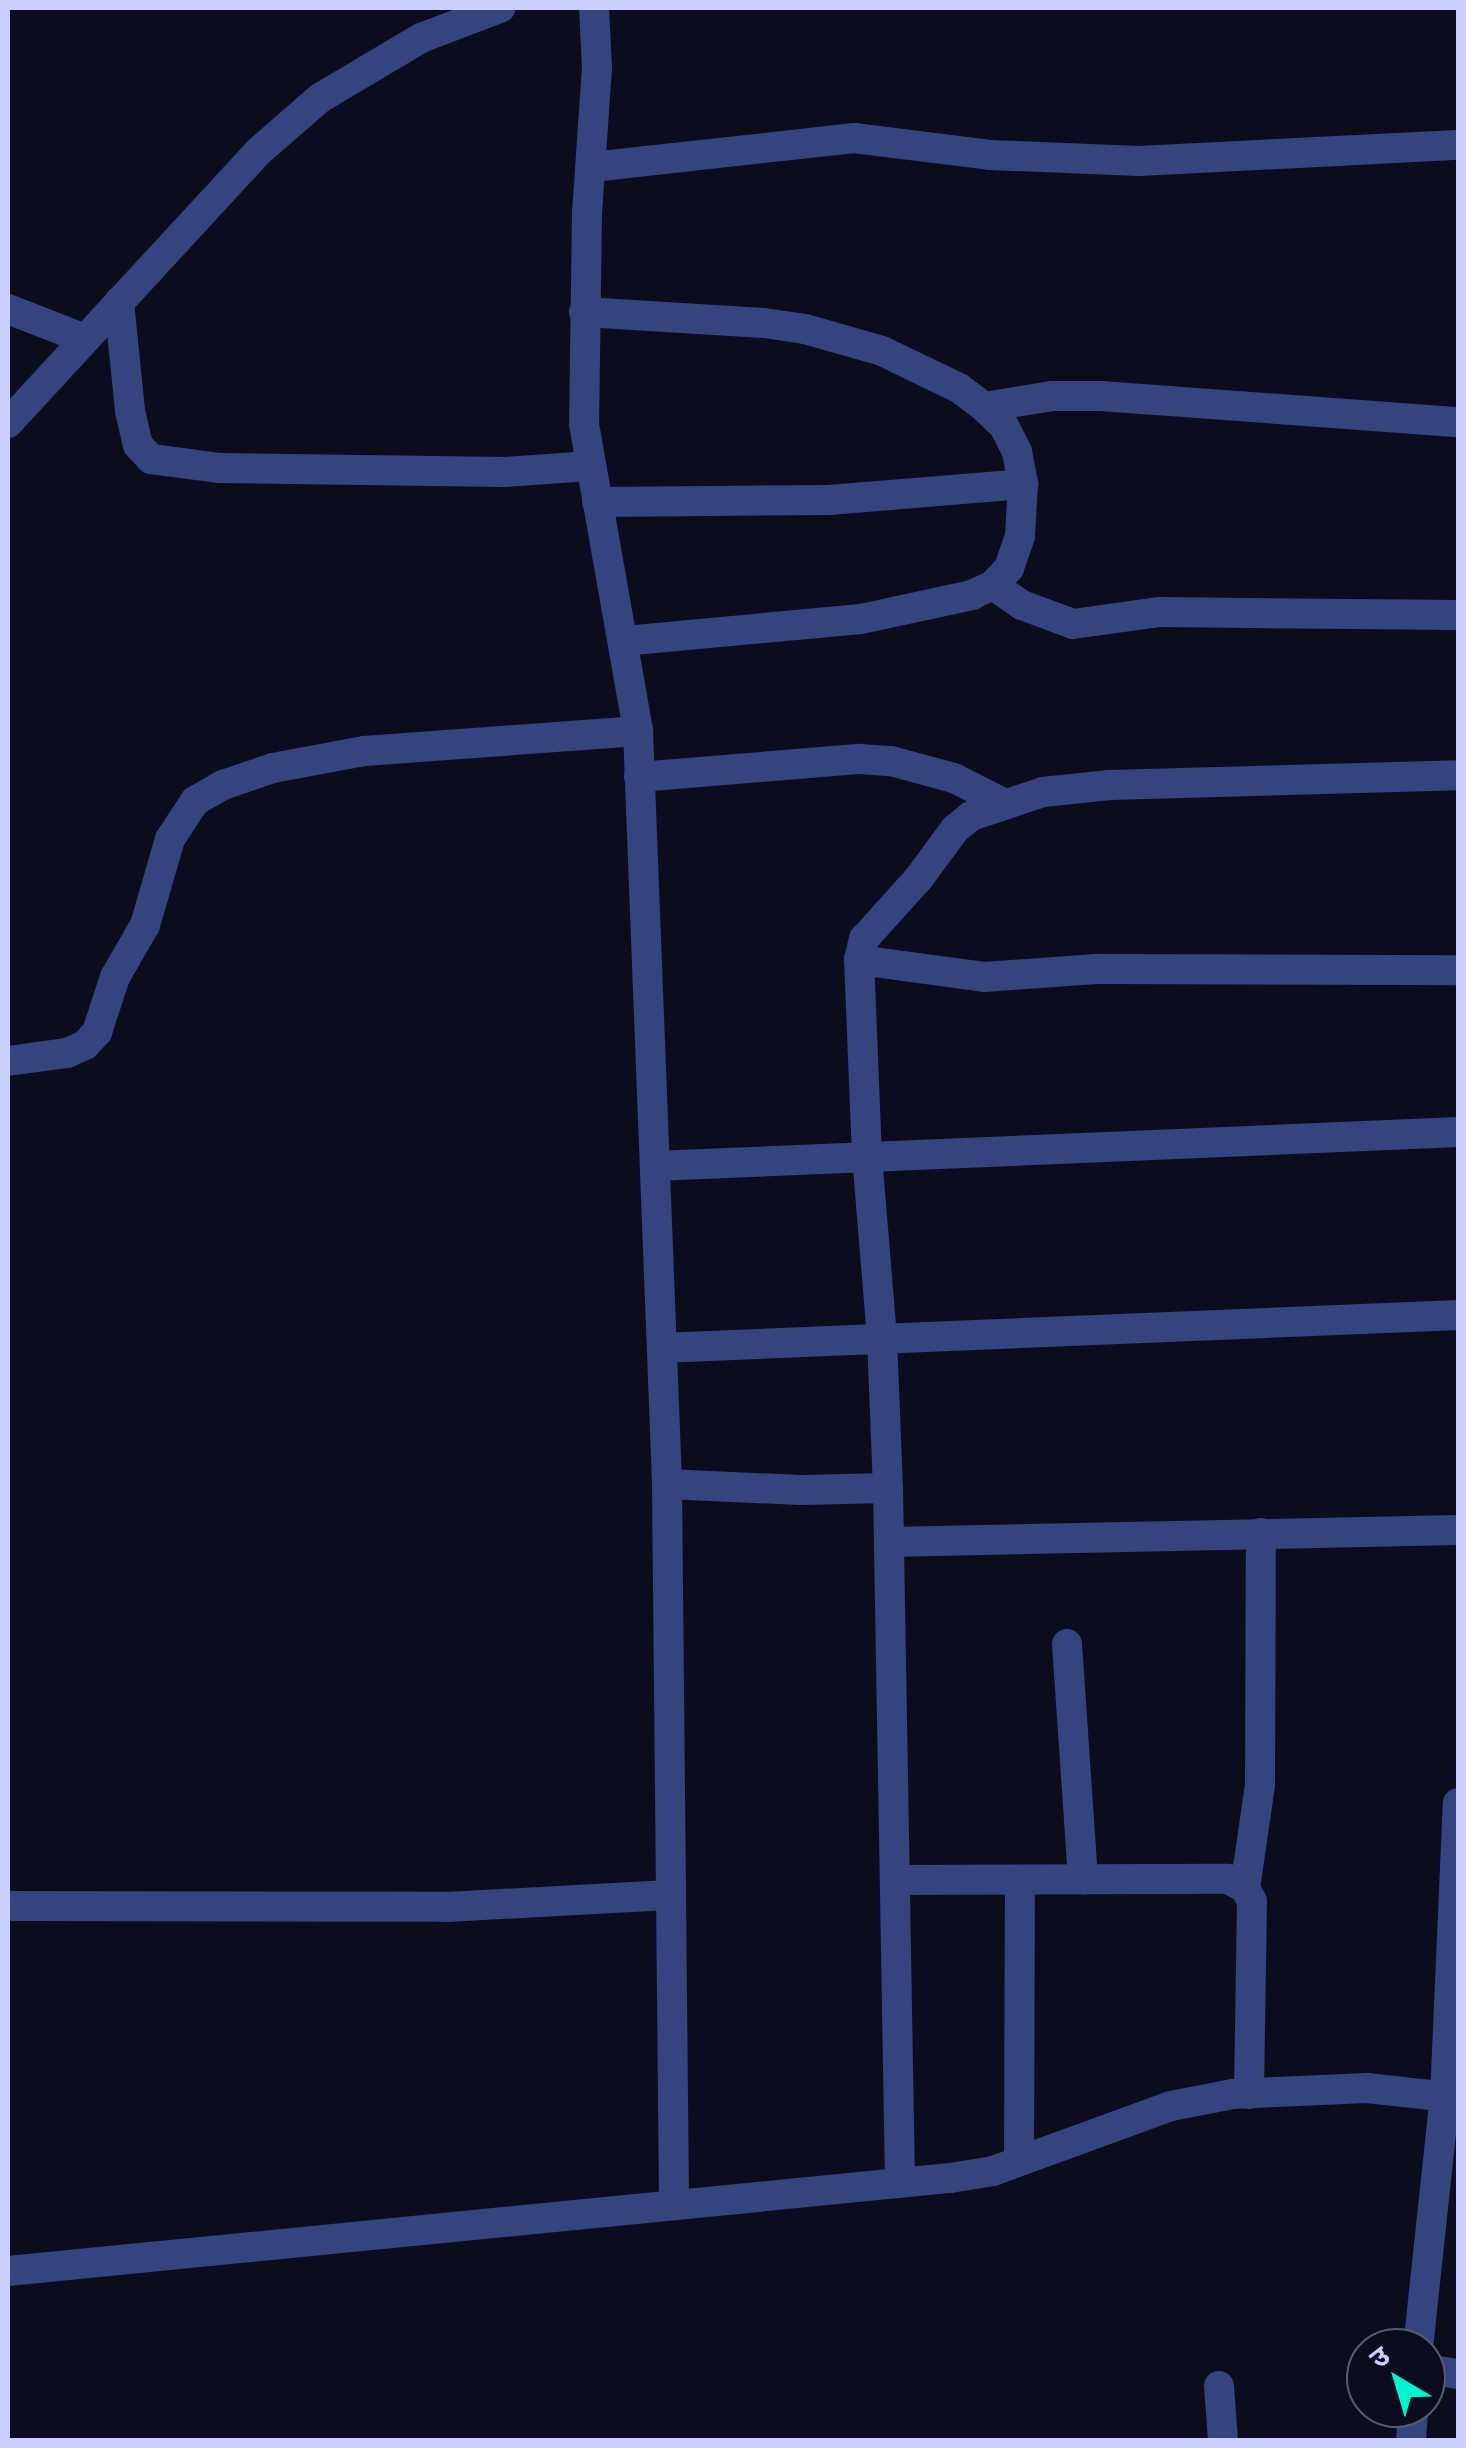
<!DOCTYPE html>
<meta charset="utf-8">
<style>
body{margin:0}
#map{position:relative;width:1466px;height:2448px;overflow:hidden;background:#0b0d1e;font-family:Commissioner,"Noto Sans Devanagari",sans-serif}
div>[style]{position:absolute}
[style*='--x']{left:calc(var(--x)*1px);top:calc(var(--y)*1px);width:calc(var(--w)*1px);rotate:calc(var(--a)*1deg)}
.minor>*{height:30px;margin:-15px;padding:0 15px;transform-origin:15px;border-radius:15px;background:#35447f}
span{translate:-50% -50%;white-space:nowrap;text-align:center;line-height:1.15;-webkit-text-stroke:8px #0b0d1e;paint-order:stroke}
.frame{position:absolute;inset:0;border:10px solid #c9d0ff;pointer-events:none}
.north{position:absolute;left:1346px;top:2328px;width:100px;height:100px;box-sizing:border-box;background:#0b0d1e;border:2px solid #575b78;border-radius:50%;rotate:322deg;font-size:28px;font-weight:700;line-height:40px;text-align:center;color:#c9d0ff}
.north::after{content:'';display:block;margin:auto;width:35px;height:45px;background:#00f4d0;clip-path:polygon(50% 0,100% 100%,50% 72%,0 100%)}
</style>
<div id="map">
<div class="minor">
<i style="--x:594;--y:8;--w:59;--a:87.1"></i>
<i style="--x:597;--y:67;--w:146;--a:93.9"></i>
<i style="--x:587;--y:213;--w:211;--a:90.8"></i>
<i style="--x:584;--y:424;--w:312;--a:80"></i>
<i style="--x:638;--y:731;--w:754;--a:87.79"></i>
<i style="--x:667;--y:1484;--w:721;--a:89.44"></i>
<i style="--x:592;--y:167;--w:264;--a:-6.3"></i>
<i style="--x:854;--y:138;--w:137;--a:7.1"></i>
<i style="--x:990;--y:155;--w:149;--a:2.3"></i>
<i style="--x:1139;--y:161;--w:319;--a:-2.9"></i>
<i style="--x:119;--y:302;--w:110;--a:84.2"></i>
<i style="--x:130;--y:411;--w:35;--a:77"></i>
<i style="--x:138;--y:445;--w:19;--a:47"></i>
<i style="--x:151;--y:459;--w:70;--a:7.4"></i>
<i style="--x:220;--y:468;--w:285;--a:0.8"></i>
<i style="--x:505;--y:472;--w:85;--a:-4"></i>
<i style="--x:8;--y:309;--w:83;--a:21.3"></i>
<i style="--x:584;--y:312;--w:180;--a:3.5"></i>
<i style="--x:764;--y:323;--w:41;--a:8.3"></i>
<i style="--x:805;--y:329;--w:80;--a:15.9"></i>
<i style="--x:882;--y:351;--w:85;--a:25.7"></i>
<i style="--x:959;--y:388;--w:31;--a:37"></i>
<i style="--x:984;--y:407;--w:28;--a:44"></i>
<i style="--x:1004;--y:426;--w:29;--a:63"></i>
<i style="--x:1017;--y:452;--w:33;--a:79"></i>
<i style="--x:1023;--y:484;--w:52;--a:93.3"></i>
<i style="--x:1020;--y:536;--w:34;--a:109"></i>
<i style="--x:1009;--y:568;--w:23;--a:133"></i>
<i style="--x:993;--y:585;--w:23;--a:155"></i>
<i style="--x:972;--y:595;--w:114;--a:167.8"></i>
<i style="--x:861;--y:619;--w:237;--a:174.7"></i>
<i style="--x:984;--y:407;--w:70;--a:-9.1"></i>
<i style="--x:1053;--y:396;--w:48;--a:0"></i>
<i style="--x:1101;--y:396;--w:358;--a:4.2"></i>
<i style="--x:8;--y:423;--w:369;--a:-47.3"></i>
<i style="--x:258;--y:152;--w:82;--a:-41.1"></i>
<i style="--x:320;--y:98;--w:117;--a:-30.7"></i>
<i style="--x:421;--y:38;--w:85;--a:-20.8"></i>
<i style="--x:597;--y:502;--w:232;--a:-0.5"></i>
<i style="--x:829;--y:500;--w:195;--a:-4.7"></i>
<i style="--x:993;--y:585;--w:35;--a:35"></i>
<i style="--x:1022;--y:605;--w:54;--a:20.4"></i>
<i style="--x:1073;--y:624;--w:88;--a:-7.9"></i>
<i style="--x:1160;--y:612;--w:298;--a:0.6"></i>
<i style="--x:639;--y:777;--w:222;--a:-4.7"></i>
<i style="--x:860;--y:759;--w:31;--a:4"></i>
<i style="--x:891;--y:761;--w:65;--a:15.1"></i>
<i style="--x:954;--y:778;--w:55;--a:27"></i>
<i style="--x:859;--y:960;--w:126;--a:7.7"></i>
<i style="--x:984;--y:977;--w:112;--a:-4.1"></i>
<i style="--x:1096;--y:969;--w:362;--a:0.2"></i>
<i style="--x:8;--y:1061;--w:60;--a:-7.7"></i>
<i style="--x:67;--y:1053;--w:20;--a:-24"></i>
<i style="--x:85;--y:1045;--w:18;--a:-47"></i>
<i style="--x:97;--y:1032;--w:58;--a:-71.9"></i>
<i style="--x:115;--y:977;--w:60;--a:-60"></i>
<i style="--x:145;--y:925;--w:90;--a:-73.8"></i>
<i style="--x:170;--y:839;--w:45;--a:-56.7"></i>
<i style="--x:195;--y:801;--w:32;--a:-30"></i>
<i style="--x:223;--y:785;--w:53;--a:-18.8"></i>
<i style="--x:273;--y:768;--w:94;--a:-10.5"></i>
<i style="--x:365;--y:751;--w:274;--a:-4.2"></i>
<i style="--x:655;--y:1166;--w:804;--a:-2.42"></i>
<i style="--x:662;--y:1348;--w:797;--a:-2.37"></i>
<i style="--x:667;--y:1484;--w:134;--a:2.6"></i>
<i style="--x:801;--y:1490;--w:87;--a:-1.3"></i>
<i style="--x:889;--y:1542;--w:569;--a:-1.21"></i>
<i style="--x:1067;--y:1644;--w:236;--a:86.1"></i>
<i style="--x:895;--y:1880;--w:333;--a:-0.2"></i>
<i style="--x:1228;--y:1879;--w:19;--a:28"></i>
<i style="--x:1245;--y:1888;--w:15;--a:62"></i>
<i style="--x:1252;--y:1901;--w:193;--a:90.9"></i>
<i style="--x:1245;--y:1888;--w:104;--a:-81.7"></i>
<i style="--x:1260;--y:1785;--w:252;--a:-89.8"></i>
<i style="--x:8;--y:1906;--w:439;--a:0.1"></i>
<i style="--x:447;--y:1907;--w:222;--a:-3.1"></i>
<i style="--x:1019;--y:2161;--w:281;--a:-89.8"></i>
<i style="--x:900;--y:2182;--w:694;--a:-90.99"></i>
<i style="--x:888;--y:1488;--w:150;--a:-92.3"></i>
<i style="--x:882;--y:1338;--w:182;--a:-94.7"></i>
<i style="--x:867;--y:1157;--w:197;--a:-92.3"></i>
<i style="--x:859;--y:960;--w:22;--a:-77"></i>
<i style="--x:864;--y:939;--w:82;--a:-48"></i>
<i style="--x:919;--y:878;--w:61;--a:-53.7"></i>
<i style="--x:955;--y:829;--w:21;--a:-39"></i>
<i style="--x:971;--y:816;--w:76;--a:-18.4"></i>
<i style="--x:1043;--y:792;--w:67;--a:-6"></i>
<i style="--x:1110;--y:785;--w:348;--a:-1.6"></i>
<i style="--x:8;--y:2271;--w:947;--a:-5.64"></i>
<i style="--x:950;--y:2178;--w:44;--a:-9.2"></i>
<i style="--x:993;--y:2171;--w:189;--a:-20.1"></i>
<i style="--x:1171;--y:2106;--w:63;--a:-11"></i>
<i style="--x:1233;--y:2094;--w:134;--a:-2.6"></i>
<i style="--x:1367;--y:2088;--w:92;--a:6.3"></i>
<i style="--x:1418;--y:2348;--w:252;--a:-83.9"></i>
<i style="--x:1445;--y:2097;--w:294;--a:-87.5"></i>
<i style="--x:1426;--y:2369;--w:32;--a:9"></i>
<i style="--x:1219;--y:2386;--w:54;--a:85.8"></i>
<i style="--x:1411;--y:2440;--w:32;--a:-86"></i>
</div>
<div class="frame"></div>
<div class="north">उ</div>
</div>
